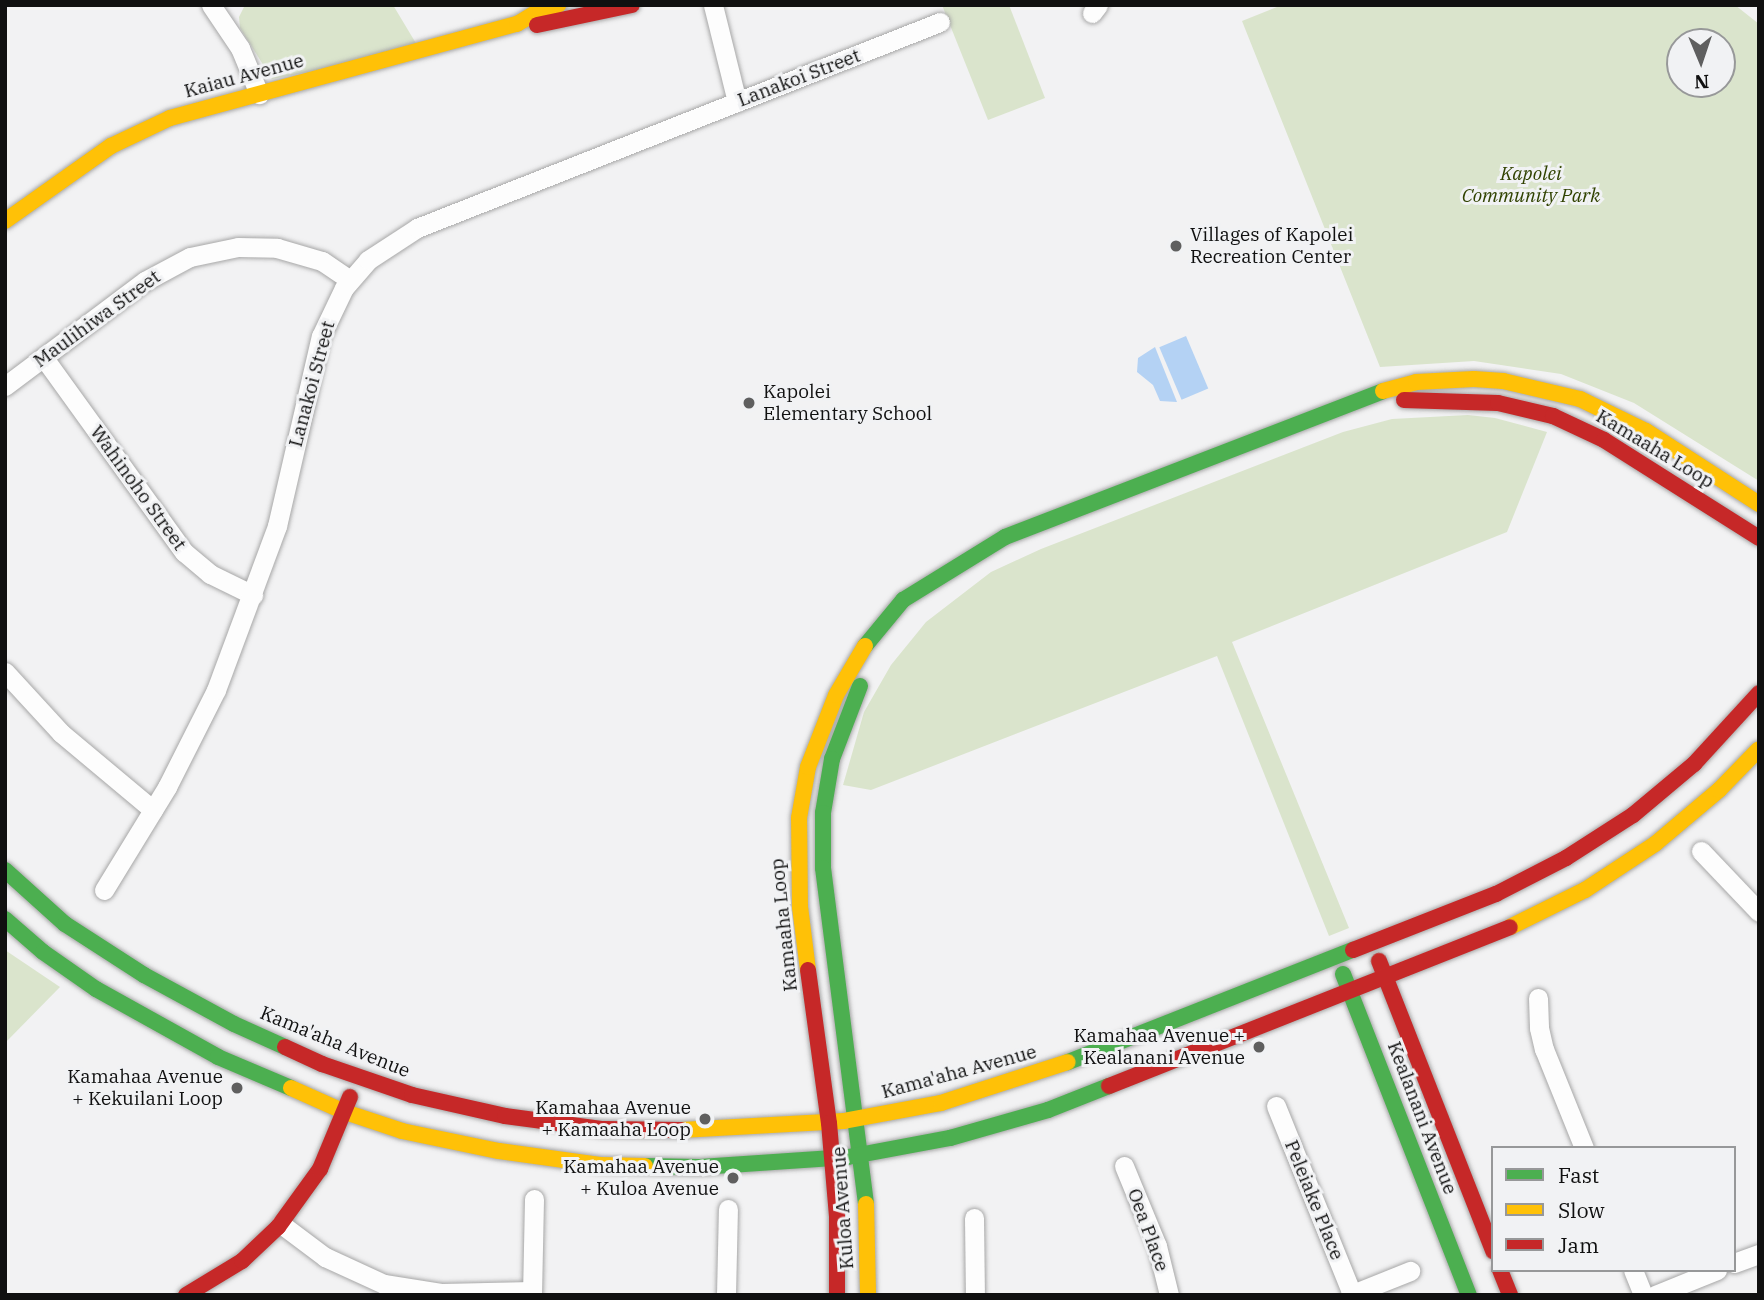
<!DOCTYPE html>
<style>
body{margin:0}
#map{position:relative;width:1764px;height:1300px;overflow:hidden;background:#f2f2f3;font-family:"IBM Plex Serif",serif}
div>[style]{position:absolute}
[style*='--x']{left:calc(var(--x)*1px);top:calc(var(--y)*1px);width:calc(var(--w)*1px);rotate:calc(var(--a)*1deg)}
.green>*{inset:0;background:#dae4cc}
.water>*{inset:0;background:#b4d2f4;transform-origin:0 0}
.roads{filter:drop-shadow(0 0 2px #a7a7a7) drop-shadow(0 0 2px #a7a7a7)}
.street>*{height:19px;margin:-9.5px;padding:0 9.5px;transform-origin:9.5px;border-radius:9.5px;background:#fdfdfd}
.fast>*{height:16px;margin:-8px;padding:0 8px;transform-origin:8px;border-radius:8px;background:#4caf50}
.slow>*{height:16px;margin:-8px;padding:0 8px;transform-origin:8px;border-radius:8px;background:#ffc107}
.jam>*{height:16px;margin:-8px;padding:0 8px;transform-origin:8px;border-radius:8px;background:#c62828}
.dots>*{width:19px;height:19px;translate:-50% -50%;box-sizing:border-box;border:4px solid #f1f2f4;border-radius:50%}
span{translate:-50% -50%;white-space:nowrap;text-align:center;line-height:1.15;-webkit-text-stroke:6px #f1f2f4;paint-order:stroke}
.street-label{font-size:19px;color:#101010}
.park-label{font-size:19px;color:#304200;font-style:italic}
.poi-label{font-size:19px;color:#101010}
.left{translate:0 -50%;text-align:left}
.right{translate:-100% -50%;text-align:right}
.frame{position:absolute;inset:0;border:7px solid #101010;pointer-events:none}
.legend{position:absolute;left:1491px;top:1146px;width:245px;height:126px;box-sizing:border-box;background:#f1f2f4;border:2px solid #979899;margin:0;padding:9px 12px;list-style:none;font-size:21px;color:#101010}
.legend li{display:flex;align-items:center;gap:14px;height:35px}
.legend b{width:35px;border:2px solid #979899}
.north{position:absolute;left:1666px;top:28px;width:70px;height:70px;box-sizing:border-box;background:#f1f2f4;border:2px solid #979899;border-radius:50%;rotate:178deg;font-size:19px;font-weight:700;line-height:28px;text-align:center;color:#101010}
.north::after{content:'';display:block;margin:auto;width:24px;height:32px;background:#5f5f5f;clip-path:polygon(50% 0,100% 100%,50% 72%,0 100%)}
</style>
<div id="map">
<div class="green">
<i style="clip-path:polygon(245px 5px,393px 5px,420px 50px,272px 79px,240px 28px,239px 17px)"></i>
<i style="clip-path:polygon(942px 5px,1009px 5px,1045px 98px,988px 120px)"></i>
<i style="clip-path:polygon(evenodd,1282px 5px,1735px 5px,1759px 24px,1759px 481px,1634px 403px,1561px 374px,1474px 361px,1380px 367px,1242px 21px,1282px 5px,1722px 42px,1722px 84px,1680px 84px,1680px 42px,1722px 42px)"></i>
<i style="clip-path:polygon(1468px 415px,1495px 418px,1547px 432px,1507px 532px,1232px 642px,1349px 928px,1329px 936px,1217px 656px,871px 790px,843px 785px,864px 712px,891px 665px,926px 622px,991px 572px,1041px 549px,1343px 432px,1392px 419px)"></i>
<i style="clip-path:polygon(5px 950px,60px 987px,5px 1043px)"></i>
</div>
<div class="water">
<i style="left:1186px;top:336px;width:57px;height:29px;rotate:67deg"></i>
<i style="clip-path:polygon(1155px 347px,1177px 402px,1160px 401px,1153px 385px,1137px 372px,1138px 358px)"></i>
</div>
<div class="roads">
<div class="street">
<i style="--x:211;--y:5;--w:52;--a:56"></i>
<i style="--x:240;--y:48;--w:50;--a:67.6"></i>
<i style="--x:713;--y:5;--w:100;--a:76.1"></i>
<i style="--x:1092;--y:13;--w:10;--a:-53"></i>
<i style="--x:44;--y:358;--w:239;--a:54.2"></i>
<i style="--x:184;--y:552;--w:34;--a:40"></i>
<i style="--x:210;--y:574;--w:48;--a:26"></i>
<i style="--x:5;--y:386;--w:175;--a:-36.9"></i>
<i style="--x:145;--y:281;--w:51;--a:-28.1"></i>
<i style="--x:190;--y:257;--w:49;--a:-11.8"></i>
<i style="--x:238;--y:247;--w:39;--a:1"></i>
<i style="--x:277;--y:248;--w:47;--a:16.1"></i>
<i style="--x:322;--y:261;--w:34;--a:34"></i>
<i style="--x:5;--y:672;--w:83;--a:47.4"></i>
<i style="--x:61;--y:733;--w:120;--a:39.9"></i>
<i style="--x:1701;--y:851;--w:84;--a:46.4"></i>
<i style="--x:104;--y:890;--w:121;--a:-58.5"></i>
<i style="--x:167;--y:787;--w:109;--a:-63.2"></i>
<i style="--x:216;--y:690;--w:175;--a:-69.6"></i>
<i style="--x:277;--y:526;--w:195;--a:-77"></i>
<i style="--x:321;--y:336;--w:53;--a:-64.4"></i>
<i style="--x:344;--y:288;--w:37;--a:-49"></i>
<i style="--x:368;--y:260;--w:59;--a:-33.1"></i>
<i style="--x:417;--y:228;--w:562;--a:-21.5"></i>
<i style="--x:1538;--y:998;--w:30;--a:88"></i>
<i style="--x:1539;--y:1028;--w:22;--a:77"></i>
<i style="--x:1544;--y:1049;--w:107;--a:68"></i>
<i style="--x:1276;--y:1106;--w:203;--a:68"></i>
<i style="--x:1124;--y:1166;--w:87;--a:67.6"></i>
<i style="--x:1157;--y:1246;--w:50;--a:76.2"></i>
<i style="--x:974;--y:1218;--w:77;--a:89.3"></i>
<i style="--x:281;--y:1224;--w:55;--a:36.9"></i>
<i style="--x:325;--y:1257;--w:65;--a:24.6"></i>
<i style="--x:384;--y:1284;--w:59;--a:8.8"></i>
<i style="--x:442;--y:1293;--w:90;--a:-1.3"></i>
<i style="--x:1734;--y:1263;--w:27;--a:-20"></i>
<i style="--x:1633;--y:1270;--w:27;--a:68"></i>
<i style="--x:532;--y:1295;--w:96;--a:-88.8"></i>
<i style="--x:726;--y:1295;--w:86;--a:-88.7"></i>
<i style="--x:1350;--y:1295;--w:65;--a:-21.8"></i>
<i style="--x:1655;--y:1295;--w:67;--a:-22"></i>
</div>
<div class="fast">
<i style="--x:865;--y:646;--w:60;--a:-50.4"></i>
<i style="--x:903;--y:600;--w:120;--a:-31.7"></i>
<i style="--x:1005;--y:537;--w:405;--a:-21.1"></i>
<i style="--x:860;--y:686;--w:78;--a:111"></i>
<i style="--x:832;--y:759;--w:55;--a:99.5"></i>
<i style="--x:823;--y:813;--w:55;--a:90"></i>
<i style="--x:823;--y:868;--w:339;--a:82.7"></i>
<i style="--x:5;--y:870;--w:81;--a:42"></i>
<i style="--x:65;--y:924;--w:94;--a:32.8"></i>
<i style="--x:144;--y:975;--w:102;--a:28.6"></i>
<i style="--x:234;--y:1024;--w:56;--a:24.3"></i>
<i style="--x:5;--y:919;--w:50;--a:41"></i>
<i style="--x:43;--y:952;--w:65;--a:34.9"></i>
<i style="--x:96;--y:989;--w:140;--a:29.1"></i>
<i style="--x:218;--y:1057;--w:79;--a:23"></i>
<i style="--x:1343;--y:974;--w:345;--a:68.6"></i>
<i style="--x:1068;--y:1062;--w:306;--a:-21.5"></i>
<i style="--x:645;--y:1166;--w:55;--a:1"></i>
<i style="--x:700;--y:1167;--w:148;--a:-3.9"></i>
<i style="--x:848;--y:1157;--w:104;--a:-10.6"></i>
<i style="--x:950;--y:1138;--w:102;--a:-15.9"></i>
<i style="--x:1048;--y:1110;--w:66;--a:-21.5"></i>
</div>
<div class="slow">
<i style="--x:5;--y:221;--w:130;--a:-35.3"></i>
<i style="--x:111;--y:146;--w:65;--a:-25.4"></i>
<i style="--x:170;--y:118;--w:360;--a:-15.2"></i>
<i style="--x:517;--y:24;--w:27;--a:-31"></i>
<i style="--x:540;--y:10;--w:19;--a:-16"></i>
<i style="--x:1383;--y:391;--w:34;--a:-15"></i>
<i style="--x:1416;--y:382;--w:58;--a:-3"></i>
<i style="--x:1474;--y:379;--w:29;--a:4"></i>
<i style="--x:1503;--y:381;--w:79;--a:13.2"></i>
<i style="--x:1580;--y:399;--w:73;--a:25.9"></i>
<i style="--x:1646;--y:431;--w:135;--a:32.9"></i>
<i style="--x:1510;--y:927;--w:84;--a:-26.3"></i>
<i style="--x:1585;--y:890;--w:84;--a:-33.3"></i>
<i style="--x:1655;--y:844;--w:84;--a:-40.2"></i>
<i style="--x:1719;--y:790;--w:57;--a:-45.7"></i>
<i style="--x:808;--y:970;--w:64;--a:-97.2"></i>
<i style="--x:800;--y:907;--w:89;--a:-90.6"></i>
<i style="--x:799;--y:818;--w:52;--a:-80"></i>
<i style="--x:808;--y:767;--w:77;--a:-68.7"></i>
<i style="--x:836;--y:695;--w:57;--a:-59.4"></i>
<i style="--x:291;--y:1088;--w:59;--a:24"></i>
<i style="--x:345;--y:1112;--w:60;--a:18.4"></i>
<i style="--x:402;--y:1131;--w:99;--a:11.7"></i>
<i style="--x:499;--y:1151;--w:102;--a:7.9"></i>
<i style="--x:600;--y:1165;--w:45;--a:1.3"></i>
<i style="--x:681;--y:1130;--w:163;--a:-3.2"></i>
<i style="--x:844;--y:1121;--w:99;--a:-10.5"></i>
<i style="--x:941;--y:1103;--w:133;--a:-17.9"></i>
<i style="--x:866;--y:1204;--w:91;--a:88.7"></i>
</div>
<div class="jam">
<i style="--x:537;--y:25;--w:97;--a:-11.9"></i>
<i style="--x:1404;--y:400;--w:94;--a:1.8"></i>
<i style="--x:1498;--y:403;--w:57;--a:13.3"></i>
<i style="--x:1553;--y:416;--w:56;--a:25.2"></i>
<i style="--x:1604;--y:440;--w:183;--a:32.3"></i>
<i style="--x:1353;--y:950;--w:154;--a:-21.4"></i>
<i style="--x:1496;--y:894;--w:79;--a:-27.2"></i>
<i style="--x:1566;--y:858;--w:80;--a:-32.7"></i>
<i style="--x:1633;--y:815;--w:80;--a:-39.9"></i>
<i style="--x:1694;--y:764;--w:96;--a:-47.5"></i>
<i style="--x:1379;--y:961;--w:312;--a:68.5"></i>
<i style="--x:808;--y:970;--w:154;--a:82.2"></i>
<i style="--x:829;--y:1123;--w:94;--a:85.1"></i>
<i style="--x:837;--y:1217;--w:78;--a:90"></i>
<i style="--x:285;--y:1047;--w:41;--a:24.7"></i>
<i style="--x:322;--y:1064;--w:95;--a:19"></i>
<i style="--x:412;--y:1095;--w:95;--a:12.7"></i>
<i style="--x:505;--y:1116;--w:99;--a:7.6"></i>
<i style="--x:603;--y:1129;--w:78;--a:0.7"></i>
<i style="--x:1109;--y:1086;--w:431;--a:-21.6"></i>
<i style="--x:1500;--y:1270;--w:27;--a:68"></i>
<i style="--x:186;--y:1295;--w:66;--a:-31.3"></i>
<i style="--x:242;--y:1261;--w:50;--a:-43.4"></i>
<i style="--x:278;--y:1227;--w:72;--a:-54.1"></i>
<i style="--x:320;--y:1169;--w:78;--a:-67.4"></i>
</div>
</div>
<div class="dots">
<i style="left:1176px;top:246px;background:#5f5f5f"></i>
<i style="left:749px;top:403px;background:#5f5f5f"></i>
<i style="left:1259px;top:1047px;background:#5f5f5f"></i>
<i style="left:237px;top:1088px;background:#5f5f5f"></i>
<i style="left:705px;top:1119px;background:#5f5f5f"></i>
<i style="left:733px;top:1178px;background:#5f5f5f"></i>
</div>
<div class="street-label">
<span style="left:244px;top:76px;rotate:-15deg">Kaiau Avenue</span>
<span style="left:799px;top:78px;rotate:-21deg">Lanakoi Street</span>
<span style="left:97px;top:319px;rotate:-36deg">Maulihiwa Street</span>
<span style="left:312px;top:384px;rotate:-75deg">Lanakoi Street</span>
<span style="left:1655px;top:449px;rotate:31deg">Kamaaha Loop</span>
<span style="left:138px;top:488px;rotate:54deg">Wahinoho Street</span>
<span style="left:784px;top:925px;rotate:-96deg">Kamaaha Loop</span>
<span style="left:335px;top:1042px;rotate:22deg">Kama'aha Avenue</span>
<span style="left:959px;top:1072px;rotate:-15deg">Kama'aha Avenue</span>
<span style="left:1422px;top:1118px;rotate:69deg">Kealanani Avenue</span>
<span style="left:1314px;top:1200px;rotate:68deg">Peleiake Place</span>
<span style="left:843px;top:1208px;rotate:-94deg">Kuloa Avenue</span>
<span style="left:1148px;top:1230px;rotate:70deg">Oea Place</span>
</div>
<div class="park-label">
<span style="left:1531px;top:185px">Kapolei<br>Community Park</span>
</div>
<div class="poi-label">
<span class="left" style="left:1190px;top:246px">Villages of Kapolei<br>Recreation Center</span>
<span class="left" style="left:763px;top:403px">Kapolei<br>Elementary School</span>
<span class="right" style="left:1245px;top:1047px">Kamahaa Avenue +<br>Kealanani Avenue</span>
<span class="right" style="left:223px;top:1088px">Kamahaa Avenue<br>+ Kekuilani Loop</span>
<span class="right" style="left:691px;top:1119px">Kamahaa Avenue<br>+ Kamaaha Loop</span>
<span class="right" style="left:719px;top:1178px">Kamahaa Avenue<br>+ Kuloa Avenue</span>
</div>
<div class="frame"></div>
<ul class="legend">
<li><b style="height:9px;background:#4caf50"></b>Fast</li>
<li><b style="height:9px;background:#ffc107"></b>Slow</li>
<li><b style="height:9px;background:#c62828"></b>Jam</li>
</ul>
<div class="north">N</div>
</div>
